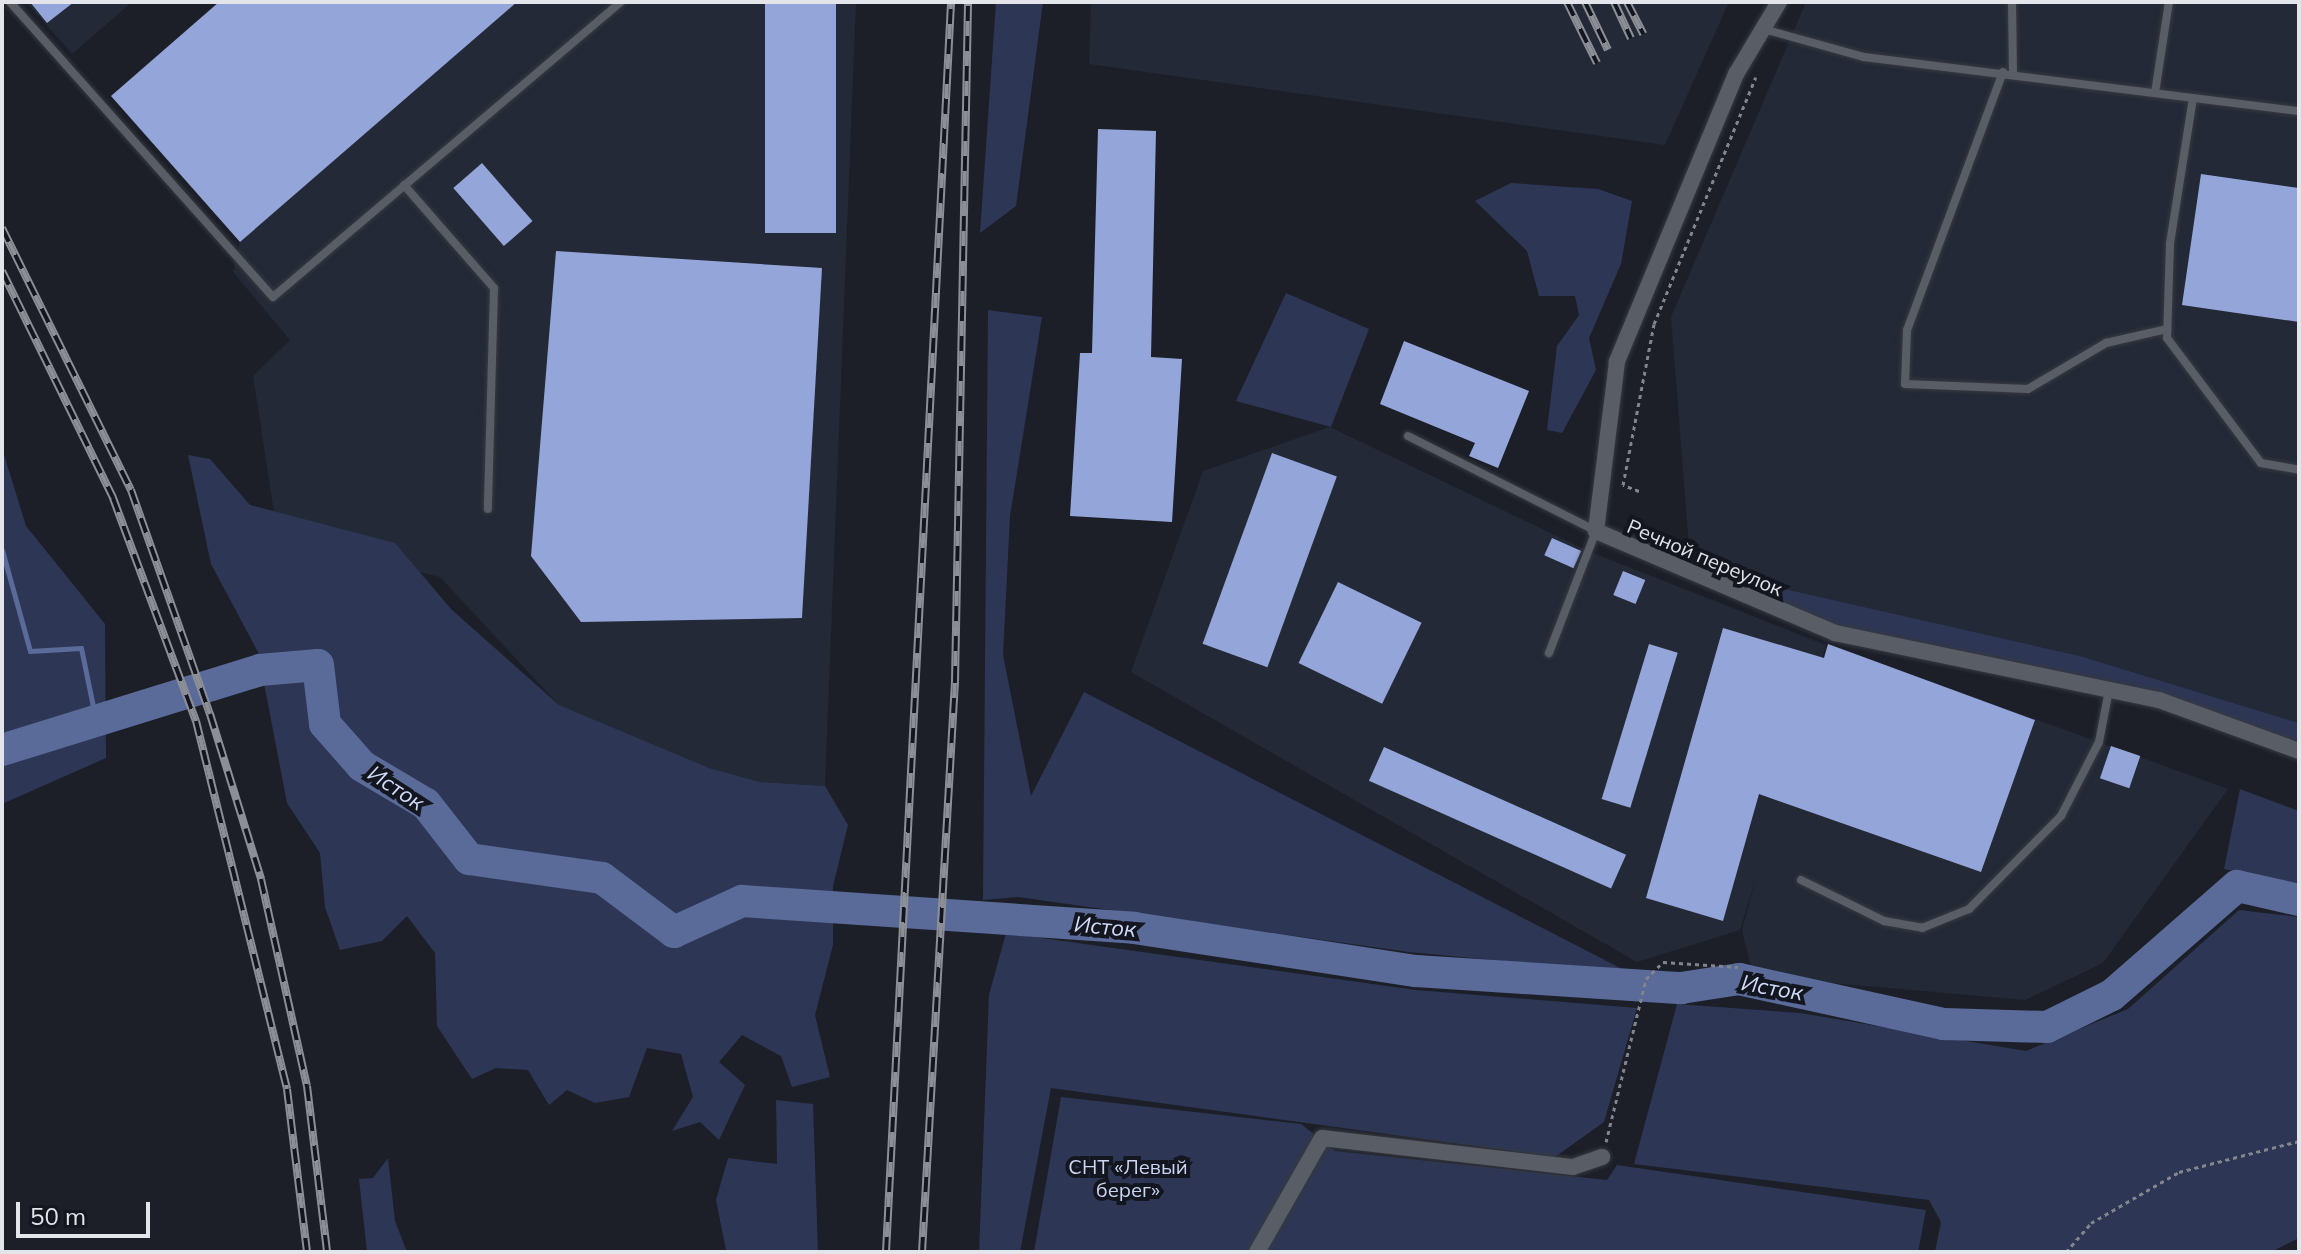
<!DOCTYPE html>
<meta charset="utf-8">
<style>
body{margin:0}
#map{position:relative;width:2301px;height:1254px;overflow:hidden;background:#1c1f28;font-family:Mulish,sans-serif}
div>[style]{position:absolute}
[style*='--x']{left:calc(var(--x)*1px);top:calc(var(--y)*1px);width:calc(var(--w)*1px);rotate:calc(var(--a)*1deg)}
.built>*{inset:0;background:#232936}
.green>*{inset:0;background:#2d3755}
.stream>*{height:5px;margin:-2.5px;padding:0 2.5px;transform-origin:2.5px;border-radius:2.5px;background:#5a6a99}
.river>*{height:32px;margin:-16px;padding:0 16px;transform-origin:16px;border-radius:16px;background:#5a6a99}
.building>*{inset:0;background:#94a6d9;transform-origin:0 0}
.path>*{height:3px;margin-top:-1.5px;transform-origin:0;background:repeating-linear-gradient(90deg,#82858c 0 4px,transparent 0 8px)}
.roads{filter:drop-shadow(0 0 2px #373940) drop-shadow(0 0 2px #373940)}
.service>*{height:8px;margin:-4px;padding:0 4px;transform-origin:4px;border-radius:4px;background:#595d66}
.minor>*{height:16px;margin:-8px;padding:0 8px;transform-origin:8px;border-radius:8px;background:#595d66}
.rail>*{height:8px;margin-top:-4px;transform-origin:0;background:repeating-linear-gradient(90deg,#13161e 0 15px,#8d8f96 0 30px);box-sizing:border-box;border-block:2px solid #8d8f96}
span{translate:-50% -50%;white-space:nowrap;text-align:center;line-height:1.15;-webkit-text-stroke:8px #13161e;paint-order:stroke}
.street-label{font-size:20px;color:#e3e5eb}
.park-label{font-size:20px;color:#cad6f4}
.water-label{font-size:22px;color:#d1dcfa;font-style:italic}
.frame{position:absolute;inset:0;border:4px solid #e3e5eb;pointer-events:none}
.scale{position:absolute;left:16px;top:1202px;width:134px;height:36px;box-sizing:border-box;border:4px solid #e3e5eb;border-top:0;padding-left:10px;font-size:24px;line-height:28px;white-space:nowrap;color:#e3e5eb;-webkit-text-stroke:6px #13161e;paint-order:stroke}
</style>
<div id="map">
<div class="built">
<i style="clip-path:polygon(26px 2px,132px 2px,72px 54px)"></i>
<i style="clip-path:polygon(219px 2px,856px 2px,825px 786px,760px 782px,705px 767px,559px 705px,440px 577px,278px 538px,253px 376px,290px 340px,233px 272px,240px 241px,111px 96px)"></i>
<i style="clip-path:polygon(1091px 2px,1729px 2px,1665px 145px,1089px 64px)"></i>
<i style="clip-path:polygon(1806px 2px,2299px 2px,2299px 723px,2080px 656px,1709px 572px,1690px 560px,1671px 317px)"></i>
<i style="clip-path:polygon(1330px 427px,1588px 551px,1826px 645px,1807px 706px,1828px 644px,2228px 789px,2103px 963px,2025px 1000px,1753px 976px,1742px 930px,1756px 878px,1740px 930px,1637px 962px,1131px 672px,1203px 471px)"></i>
</div>
<div class="green">
<i style="clip-path:polygon(996px 2px,1043px 2px,1016px 206px,980px 233px)"></i>
<i style="clip-path:polygon(1511px 183px,1598px 189px,1632px 201px,1621px 264px,1589px 338px,1596px 370px,1562px 433px,1547px 430px,1557px 346px,1579px 315px,1575px 296px,1539px 296px,1527px 251px,1475px 201px)"></i>
<i style="clip-path:polygon(1286px 293px,1369px 329px,1331px 427px,1236px 401px)"></i>
<i style="clip-path:polygon(988px 310px,1042px 317px,1010px 516px,1003px 655px,1031px 796px,1084px 692px,1630px 973px,1409px 952px,1018px 897px,983px 900px)"></i>
<i style="clip-path:polygon(2px 448px,26px 526px,105px 624px,106px 758px,2px 804px)"></i>
<i style="clip-path:polygon(188px 455px,210px 459px,250px 505px,395px 543px,451px 609px,559px 705px,709px 768px,760px 782px,825px 786px,848px 825px,833px 886px,833px 945px,815px 1015px,830px 1077px,792px 1087px,781px 1056px,742px 1035px,719px 1062px,745px 1085px,719px 1140px,700px 1122px,672px 1131px,693px 1097px,681px 1054px,647px 1048px,629px 1097px,595px 1103px,567px 1090px,549px 1105px,528px 1070px,496px 1068px,472px 1079px,437px 1026px,435px 953px,407px 916px,382px 941px,340px 950px,325px 907px,320px 853px,287px 803px,258px 652px,211px 564px)"></i>
<i style="clip-path:polygon(1709px 572px,2080px 656px,2299px 723px,2299px 741px,1835px 633px)"></i>
<i style="clip-path:polygon(2240px 789px,2299px 811px,2299px 884px,2224px 869px)"></i>
<i style="clip-path:polygon(2239px 910px,2299px 917px,2299px 1238px,2271px 1252px,1935px 1252px,1941px 1222px,1929px 1200px,1634px 1164px,1677px 1004px,1800px 1013px,2026px 1051px,2128px 1009px)"></i>
<i style="clip-path:polygon(1006px 933px,1416px 990px,1637px 1008px,1604px 1122px,1555px 1157px,1051px 1088px,1020px 1252px,979px 1252px,989px 995px)"></i>
<i style="clip-path:polygon(1061px 1097px,1301px 1124px,1335px 1151px,1607px 1180px,1617px 1165px,1926px 1210px,1918px 1252px,1034px 1252px)"></i>
<i style="clip-path:polygon(776px 1100px,813px 1104px,818px 1252px,717px 1252px,726px 1250px,716px 1200px,728px 1158px,777px 1164px)"></i>
<i style="clip-path:polygon(388px 1158px,395px 1221px,407px 1252px,367px 1252px,359px 1179px,373px 1178px)"></i>
</div>
<div class="stream">
<i style="--x:2;--y:550;--w:105;--a:74.5"></i>
<i style="--x:30;--y:651;--w:51;--a:-3.4"></i>
<i style="--x:81;--y:648;--w:75;--a:78.4"></i>
</div>
<div class="river">
<i style="--x:2;--y:750;--w:270;--a:-17.2"></i>
<i style="--x:260;--y:670;--w:58;--a:-4.9"></i>
<i style="--x:318;--y:665;--w:59;--a:83.2"></i>
<i style="--x:325;--y:724;--w:56;--a:48.6"></i>
<i style="--x:362;--y:766;--w:74;--a:30.7"></i>
<i style="--x:426;--y:804;--w:70;--a:52"></i>
<i style="--x:469;--y:859;--w:134;--a:8.1"></i>
<i style="--x:602;--y:878;--w:90;--a:36.9"></i>
<i style="--x:674;--y:932;--w:75;--a:-24.5"></i>
<i style="--x:742;--y:901;--w:393;--a:3.9"></i>
<i style="--x:1134;--y:928;--w:285;--a:8.7"></i>
<i style="--x:1416;--y:971;--w:266;--a:3.7"></i>
<i style="--x:1681;--y:988;--w:59;--a:-8.8"></i>
<i style="--x:1739;--y:979;--w:210;--a:12.4"></i>
<i style="--x:1944;--y:1024;--w:103;--a:1.7"></i>
<i style="--x:2047;--y:1027;--w:72;--a:-26.2"></i>
<i style="--x:2112;--y:995;--w:166;--a:-41.1"></i>
<i style="--x:2237;--y:886;--w:64;--a:12.7"></i>
</div>
<div class="building">
<i style="clip-path:polygon(30px 2px,74px 2px,47px 23px)"></i>
<i style="clip-path:polygon(219px 2px,517px 2px,240px 242px,111px 96px)"></i>
<i style="left:765px;top:2px;width:71px;height:231px"></i>
<i style="clip-path:polygon(1098px 129px,1156px 131px,1151px 357px,1182px 359px,1172px 522px,1070px 516px,1080px 353px,1092px 353px)"></i>
<i style="left:482px;top:163px;width:77px;height:38px;rotate:49deg"></i>
<i style="clip-path:polygon(2201px 174px,2299px 188px,2299px 322px,2182px 305px)"></i>
<i style="clip-path:polygon(556px 251px,822px 268px,802px 618px,581px 622px,531px 556px)"></i>
<i style="clip-path:polygon(1404px 341px,1529px 391px,1498px 468px,1469px 456px,1475px 443px,1380px 404px)"></i>
<i style="left:1272px;top:453px;width:69px;height:203px;rotate:20deg"></i>
<i style="left:1552px;top:538px;width:32px;height:19px;rotate:24deg"></i>
<i style="left:1623px;top:571px;width:24px;height:26px;rotate:22deg"></i>
<i style="left:1338px;top:582px;width:93px;height:90px;rotate:26deg"></i>
<i style="clip-path:polygon(1723px 628px,1824px 658px,1828px 644px,2035px 720px,1981px 872px,1759px 794px,1723px 921px,1646px 898px)"></i>
<i style="left:1649px;top:644px;width:30px;height:162px;rotate:17deg"></i>
<i style="left:2111px;top:746px;width:31px;height:34px;rotate:19deg"></i>
<i style="left:1384px;top:747px;width:265px;height:37px;rotate:24deg"></i>
</div>
<div class="path">
<i style="--x:1639;--y:491;--w:17;--a:-159"></i>
<i style="--x:1623;--y:485;--w:164;--a:-79.1"></i>
<i style="--x:1654;--y:324;--w:267;--a:-67.6"></i>
<i style="--x:1606;--y:1142;--w:168;--a:-76.2"></i>
<i style="--x:1646;--y:979;--w:24;--a:-45"></i>
<i style="--x:1663;--y:962;--w:75;--a:3.8"></i>
<i style="--x:2066;--y:1252;--w:38;--a:-49"></i>
<i style="--x:2091;--y:1223;--w:102;--a:-30.1"></i>
<i style="--x:2179;--y:1172;--w:124;--a:-14.5"></i>
</div>
<div class="roads">
<div class="service">
<i style="--x:10;--y:2;--w:395;--a:48.3"></i>
<i style="--x:273;--y:297;--w:456;--a:-40.3"></i>
<i style="--x:2012;--y:2;--w:71;--a:89.2"></i>
<i style="--x:1767;--y:30;--w:101;--a:15.6"></i>
<i style="--x:1864;--y:57;--w:438;--a:7.1"></i>
<i style="--x:2003;--y:72;--w:275;--a:110.4"></i>
<i style="--x:1907;--y:330;--w:54;--a:92.1"></i>
<i style="--x:1905;--y:384;--w:123;--a:2.3"></i>
<i style="--x:2028;--y:389;--w:91;--a:-30.5"></i>
<i style="--x:2106;--y:343;--w:63;--a:-12.9"></i>
<i style="--x:2155;--y:93;--w:92;--a:-81.3"></i>
<i style="--x:2193;--y:98;--w:148;--a:99"></i>
<i style="--x:2170;--y:244;--w:94;--a:91.8"></i>
<i style="--x:2167;--y:338;--w:156;--a:53.1"></i>
<i style="--x:2261;--y:463;--w:39;--a:10"></i>
<i style="--x:404;--y:185;--w:137;--a:48.9"></i>
<i style="--x:494;--y:288;--w:221;--a:91.6"></i>
<i style="--x:1408;--y:436;--w:211;--a:26.8"></i>
<i style="--x:1596;--y:531;--w:131;--a:111.1"></i>
<i style="--x:1801;--y:880;--w:93;--a:26.3"></i>
<i style="--x:1884;--y:921;--w:39;--a:10"></i>
<i style="--x:1922;--y:928;--w:51;--a:-22"></i>
<i style="--x:1969;--y:909;--w:131;--a:-45.3"></i>
<i style="--x:2061;--y:816;--w:83;--a:-62.8"></i>
<i style="--x:2099;--y:742;--w:53;--a:-79.1"></i>
</div>
<div class="minor">
<i style="--x:1779;--y:2;--w:84;--a:120.8"></i>
<i style="--x:1736;--y:74;--w:312;--a:112.5"></i>
<i style="--x:1617;--y:362;--w:170;--a:97.1"></i>
<i style="--x:1596;--y:531;--w:260;--a:23.1"></i>
<i style="--x:1835;--y:633;--w:331;--a:11.7"></i>
<i style="--x:2159;--y:700;--w:149;--a:20"></i>
<i style="--x:1257;--y:1252;--w:131;--a:-60.3"></i>
<i style="--x:1322;--y:1138;--w:253;--a:6.6"></i>
<i style="--x:1573;--y:1167;--w:31;--a:-19"></i>
</div>
</div>
<div class="rail">
<i style="--x:1567;--y:2;--w:68;--a:63.8"></i>
<i style="--x:1585;--y:2;--w:53;--a:64.4"></i>
<i style="--x:1614;--y:2;--w:40;--a:65"></i>
<i style="--x:1627;--y:2;--w:36;--a:63"></i>
<i style="--x:2;--y:228;--w:292;--a:63.8"></i>
<i style="--x:131;--y:490;--w:238;--a:70.6"></i>
<i style="--x:210;--y:714;--w:173;--a:72.8"></i>
<i style="--x:261;--y:879;--w:212;--a:77.5"></i>
<i style="--x:307;--y:1086;--w:167;--a:83.1"></i>
<i style="--x:2;--y:271;--w:253;--a:63.9"></i>
<i style="--x:113;--y:498;--w:238;--a:69.6"></i>
<i style="--x:196;--y:721;--w:379;--a:76.1"></i>
<i style="--x:287;--y:1089;--w:164;--a:83"></i>
<i style="--x:886;--y:1252;--w:1252;--a:-87.02"></i>
<i style="--x:922;--y:1252;--w:572;--a:-86.69"></i>
<i style="--x:955;--y:681;--w:679;--a:-88.9"></i>
</div>
<div class="street-label">
<span style="left:1705px;top:557px;rotate:23deg">Речной переулок</span>
</div>
<div class="park-label">
<span style="left:1128px;top:1178px">СНТ «Левый<br>берег»</span>
</div>
<div class="water-label">
<span style="left:396px;top:788px;rotate:33deg">Исток</span>
<span style="left:1105px;top:927px;rotate:5deg">Исток</span>
<span style="left:1772px;top:988px;rotate:10deg">Исток</span>
</div>
<div class="frame"></div>
<div class="scale">50 m</div>
</div>
